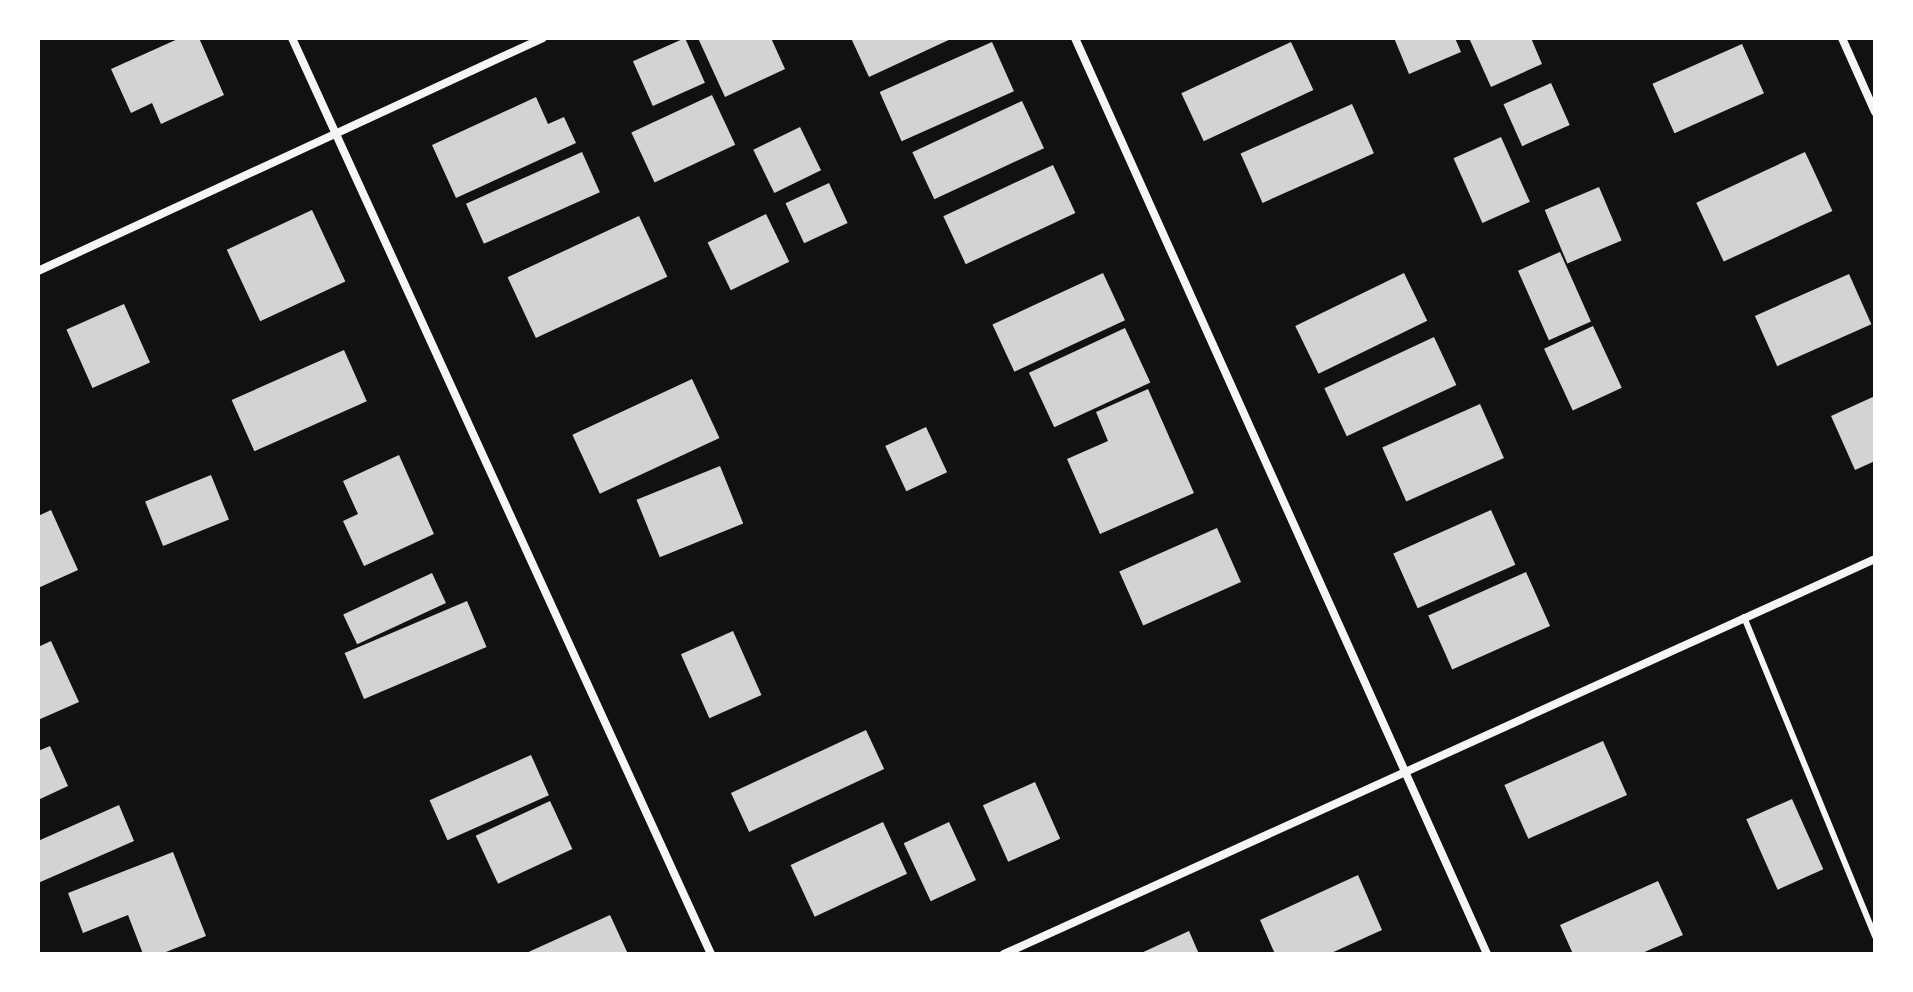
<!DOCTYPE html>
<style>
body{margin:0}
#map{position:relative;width:1913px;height:992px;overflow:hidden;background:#111;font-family:Montserrat,sans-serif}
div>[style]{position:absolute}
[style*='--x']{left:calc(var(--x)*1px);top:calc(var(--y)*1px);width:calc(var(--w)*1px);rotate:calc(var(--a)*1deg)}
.building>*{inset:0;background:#d3d3d3;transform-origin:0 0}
.service>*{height:6px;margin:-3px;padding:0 3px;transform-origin:3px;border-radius:3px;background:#f5f5f5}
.minor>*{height:8px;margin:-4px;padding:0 4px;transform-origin:4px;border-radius:4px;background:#f5f5f5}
span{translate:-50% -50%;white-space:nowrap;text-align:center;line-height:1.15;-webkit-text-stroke:8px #fff;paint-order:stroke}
.frame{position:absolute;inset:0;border:40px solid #fff;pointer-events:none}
</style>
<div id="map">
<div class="building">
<i style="clip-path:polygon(180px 38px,199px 38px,224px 95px,161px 124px,152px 103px,131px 113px,111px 69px)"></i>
<i style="left:685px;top:38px;width:49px;height:57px;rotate:66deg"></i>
<i style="clip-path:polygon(698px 38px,771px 38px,785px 69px,725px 97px)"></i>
<i style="clip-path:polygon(851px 38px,953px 38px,869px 77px)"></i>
<i style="clip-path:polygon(1394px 38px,1455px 38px,1461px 52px,1409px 74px)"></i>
<i style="clip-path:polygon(1469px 38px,1531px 38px,1542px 64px,1491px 87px)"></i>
<i style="left:992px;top:42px;width:54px;height:123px;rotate:66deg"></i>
<i style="left:1291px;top:42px;width:53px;height:121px;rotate:65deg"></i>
<i style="left:1742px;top:44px;width:54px;height:98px;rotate:66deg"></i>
<i style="left:1551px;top:83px;width:46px;height:52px;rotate:66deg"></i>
<i style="left:712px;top:95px;width:55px;height:89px;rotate:65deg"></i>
<i style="clip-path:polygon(536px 97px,548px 124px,564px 117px,576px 143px,456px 198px,432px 145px)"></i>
<i style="left:1022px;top:101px;width:52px;height:121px;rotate:65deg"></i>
<i style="left:1352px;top:104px;width:54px;height:122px;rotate:66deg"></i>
<i style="left:800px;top:127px;width:48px;height:52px;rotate:64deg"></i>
<i style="left:1501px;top:137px;width:71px;height:52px;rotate:66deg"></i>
<i style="left:582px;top:152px;width:44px;height:127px;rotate:66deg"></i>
<i style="left:1805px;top:152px;width:65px;height:120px;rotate:65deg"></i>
<i style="left:1053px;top:165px;width:53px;height:121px;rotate:65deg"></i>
<i style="left:829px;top:183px;width:44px;height:48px;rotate:65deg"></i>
<i style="left:1599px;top:187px;width:58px;height:59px;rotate:67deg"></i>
<i style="left:312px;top:210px;width:79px;height:94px;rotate:65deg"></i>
<i style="left:766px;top:214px;width:53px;height:65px;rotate:64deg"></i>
<i style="left:639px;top:216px;width:67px;height:145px;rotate:65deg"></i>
<i style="left:1560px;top:252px;width:76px;height:46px;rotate:66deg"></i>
<i style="left:1103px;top:273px;width:52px;height:122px;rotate:65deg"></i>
<i style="left:1404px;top:273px;width:53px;height:121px;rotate:64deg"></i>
<i style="left:1849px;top:274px;width:55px;height:103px;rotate:66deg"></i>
<i style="left:124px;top:304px;width:64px;height:63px;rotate:66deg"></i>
<i style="left:1593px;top:326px;width:68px;height:54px;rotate:65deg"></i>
<i style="left:1125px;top:328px;width:60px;height:106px;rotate:65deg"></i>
<i style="left:1434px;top:337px;width:53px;height:121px;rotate:65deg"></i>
<i style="left:344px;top:350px;width:56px;height:123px;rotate:66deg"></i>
<i style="left:692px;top:379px;width:65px;height:132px;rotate:65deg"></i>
<i style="clip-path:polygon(1148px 389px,1194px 493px,1100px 534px,1067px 459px,1108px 441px,1096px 412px)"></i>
<i style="clip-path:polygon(1875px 396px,1875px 461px,1855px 470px,1831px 416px)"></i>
<i style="left:1480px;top:404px;width:59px;height:107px;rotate:66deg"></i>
<i style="left:926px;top:427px;width:50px;height:45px;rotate:65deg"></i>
<i style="clip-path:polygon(399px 455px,434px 534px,364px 566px,343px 521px,358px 514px,343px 481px)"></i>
<i style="left:720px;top:466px;width:62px;height:90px;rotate:68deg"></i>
<i style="left:211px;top:475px;width:48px;height:71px;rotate:68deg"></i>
<i style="clip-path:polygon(51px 510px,78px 570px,38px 588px,38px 516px)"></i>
<i style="left:1491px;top:510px;width:60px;height:107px;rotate:66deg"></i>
<i style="left:1217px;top:528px;width:59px;height:107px;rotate:66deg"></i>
<i style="left:1526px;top:572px;width:59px;height:107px;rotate:66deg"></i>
<i style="left:432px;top:573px;width:33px;height:98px;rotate:65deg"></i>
<i style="left:467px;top:601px;width:50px;height:133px;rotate:67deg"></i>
<i style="left:733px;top:631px;width:70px;height:57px;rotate:66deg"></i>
<i style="clip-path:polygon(51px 641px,79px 702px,38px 720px,38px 647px)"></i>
<i style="left:866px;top:730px;width:43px;height:149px;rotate:65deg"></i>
<i style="left:1603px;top:741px;width:59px;height:108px;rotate:66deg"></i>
<i style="clip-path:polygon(50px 746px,68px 786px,38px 800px,38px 751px)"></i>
<i style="left:531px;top:755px;width:44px;height:111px;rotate:66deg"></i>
<i style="left:1035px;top:782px;width:62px;height:57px;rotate:66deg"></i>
<i style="left:1792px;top:799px;width:77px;height:50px;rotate:66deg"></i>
<i style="left:550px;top:801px;width:53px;height:82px;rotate:65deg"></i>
<i style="clip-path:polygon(119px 805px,134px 841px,38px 883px,38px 841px)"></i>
<i style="left:883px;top:822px;width:57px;height:102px;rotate:65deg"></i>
<i style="left:949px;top:822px;width:64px;height:50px;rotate:65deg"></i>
<i style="clip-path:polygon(173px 852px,206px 936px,161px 954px,143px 954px,128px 915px,83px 933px,68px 893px)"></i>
<i style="clip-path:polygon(1358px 875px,1382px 930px,1329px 954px,1275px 954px,1260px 920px)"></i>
<i style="clip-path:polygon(1658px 881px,1683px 935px,1640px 954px,1573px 954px,1560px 925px)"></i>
<i style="clip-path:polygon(610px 915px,628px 954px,524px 954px)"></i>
<i style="clip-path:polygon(1189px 931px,1199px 954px,1139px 954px)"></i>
</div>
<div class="service">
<i style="--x:1744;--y:617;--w:345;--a:67.7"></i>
</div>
<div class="minor">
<i style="--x:292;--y:38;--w:1007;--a:65.42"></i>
<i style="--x:1075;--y:38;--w:1004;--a:65.78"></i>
<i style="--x:1842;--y:38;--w:81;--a:66"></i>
<i style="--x:38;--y:271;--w:556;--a:-24.77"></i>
<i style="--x:1004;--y:954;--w:956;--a:-24.39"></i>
</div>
<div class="frame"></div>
</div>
